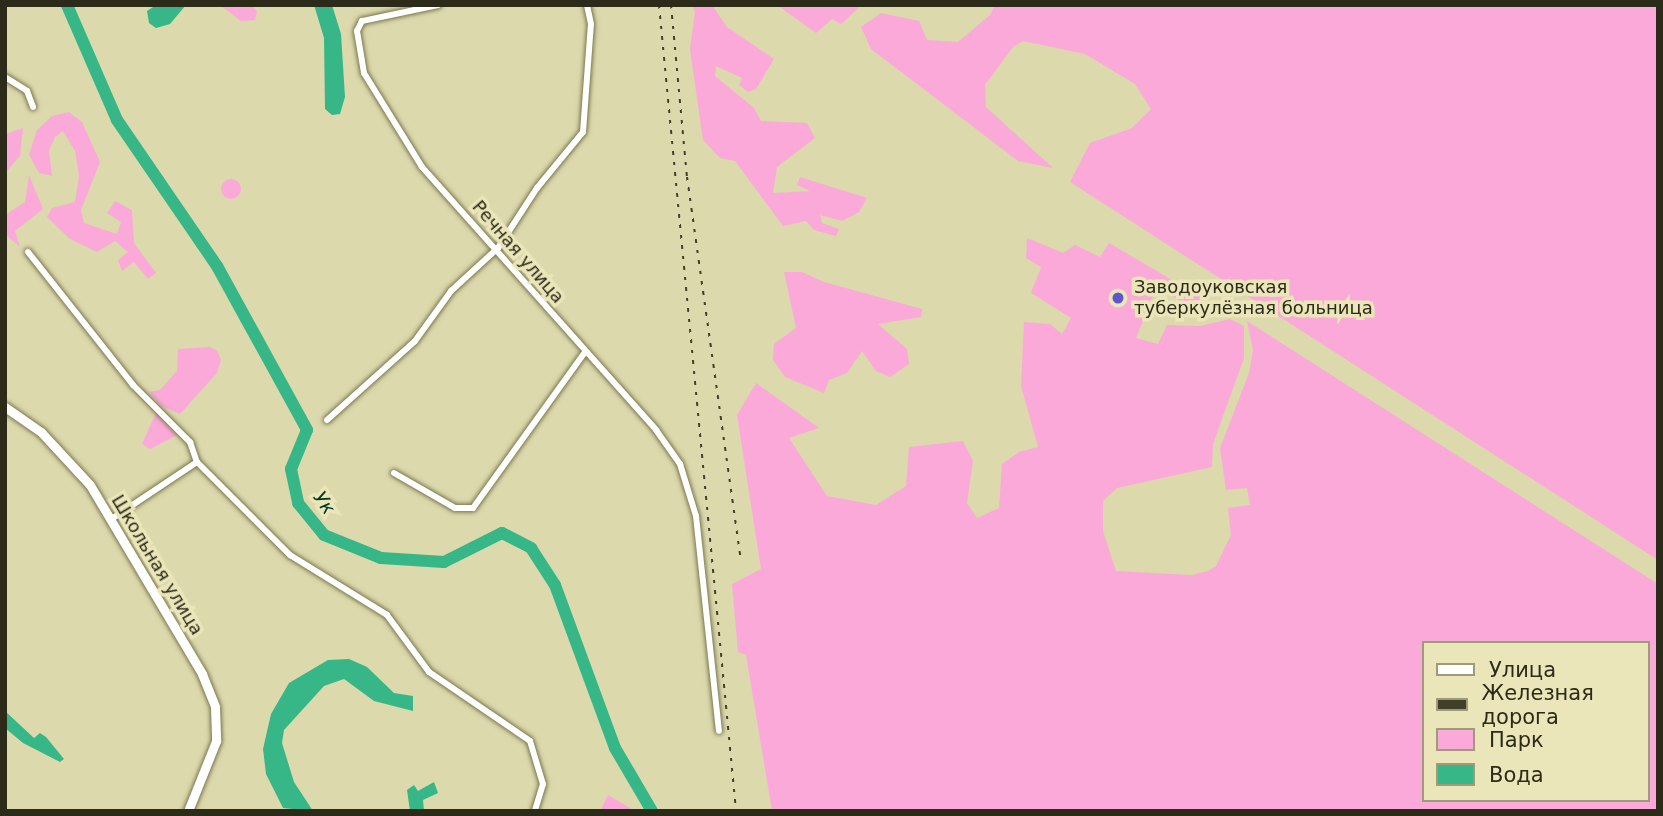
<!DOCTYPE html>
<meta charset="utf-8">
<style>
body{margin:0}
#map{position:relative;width:1663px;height:816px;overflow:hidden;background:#dcd9ad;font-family:"DejaVu Sans",sans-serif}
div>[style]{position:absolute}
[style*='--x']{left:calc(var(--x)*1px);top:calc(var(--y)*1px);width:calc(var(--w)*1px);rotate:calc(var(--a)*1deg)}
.green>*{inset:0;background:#fba9d9}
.round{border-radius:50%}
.water>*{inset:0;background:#37b687}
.river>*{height:12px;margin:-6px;padding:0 6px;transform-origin:6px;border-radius:6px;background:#37b687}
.roads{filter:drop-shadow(0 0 2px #7c784f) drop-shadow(0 0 2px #7c784f)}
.street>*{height:6px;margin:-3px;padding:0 3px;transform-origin:3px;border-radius:3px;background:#fff}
.secondary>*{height:9px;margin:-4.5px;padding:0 4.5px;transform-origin:4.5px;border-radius:4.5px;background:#fff}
.rail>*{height:2px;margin-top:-1px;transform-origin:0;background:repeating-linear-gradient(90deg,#413f2a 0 3.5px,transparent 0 10.5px)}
.dots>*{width:19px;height:19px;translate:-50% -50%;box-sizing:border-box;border:4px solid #eae6b9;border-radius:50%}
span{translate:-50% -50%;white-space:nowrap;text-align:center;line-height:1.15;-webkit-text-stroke:7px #eae6b9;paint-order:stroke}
.street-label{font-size:18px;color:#2c2a19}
.poi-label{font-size:18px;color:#2c2a19}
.left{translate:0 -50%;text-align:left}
.water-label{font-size:19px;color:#003522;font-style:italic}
.frame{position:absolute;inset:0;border:7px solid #2c2a19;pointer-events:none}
.legend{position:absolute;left:1422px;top:641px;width:228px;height:161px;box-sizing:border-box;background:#eae6b9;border:2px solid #9e9b79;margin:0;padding:9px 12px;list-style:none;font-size:21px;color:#2c2a19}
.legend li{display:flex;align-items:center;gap:14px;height:35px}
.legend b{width:35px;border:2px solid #9e9b79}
</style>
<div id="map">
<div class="green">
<i style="clip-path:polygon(220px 5px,252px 5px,257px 12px,255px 20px,241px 21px)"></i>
<i style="clip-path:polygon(692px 5px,712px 5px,727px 27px,774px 59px,756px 89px,748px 92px,739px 85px,742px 78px,716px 66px,715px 76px,754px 108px,761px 121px,807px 123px,815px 138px,777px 167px,773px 193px,810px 191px,797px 185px,800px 177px,867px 198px,859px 212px,842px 221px,820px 215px,822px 223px,839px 229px,836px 236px,814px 230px,806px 221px,783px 226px,735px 161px,720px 158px,703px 140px,690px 49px,695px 12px)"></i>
<i style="clip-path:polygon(777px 5px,862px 5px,841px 24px,832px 19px,816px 33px)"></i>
<i style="clip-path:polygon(995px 5px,1658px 5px,1658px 560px,1070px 182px,1090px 143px,1132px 128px,1151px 109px,1135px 84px,1085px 54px,1023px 41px,1013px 47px,985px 85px,986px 107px,1053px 168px,1018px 161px,871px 49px,861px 27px,881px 13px,919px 21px,927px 40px,958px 42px,990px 15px)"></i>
<i style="clip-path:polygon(69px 112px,82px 122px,100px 162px,81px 210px,84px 223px,117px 234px,121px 222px,107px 213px,115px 201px,132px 210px,134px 243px,156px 273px,148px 279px,134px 262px,122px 271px,118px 260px,128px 252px,115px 241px,97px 252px,70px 239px,47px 217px,52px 208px,75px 202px,79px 176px,75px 151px,63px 131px,55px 137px,49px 151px,52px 176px,39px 173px,29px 155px,37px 130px,52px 116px)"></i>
<i style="clip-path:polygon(23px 128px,20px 156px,5px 173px,5px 134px)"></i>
<i style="clip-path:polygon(29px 175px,43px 209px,15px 231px,20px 247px,5px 234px,5px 215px,25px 202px)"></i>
<i class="round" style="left:221px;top:179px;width:20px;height:20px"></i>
<i style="clip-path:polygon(evenodd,1027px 238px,1063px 253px,1075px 245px,1100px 257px,1109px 243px,1220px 308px,1178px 318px,1178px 299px,1156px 289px,1136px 338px,1158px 344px,1167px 325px,1200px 326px,1230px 319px,1244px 326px,1244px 358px,1213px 444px,1212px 467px,1117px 488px,1103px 501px,1103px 531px,1116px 571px,1192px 575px,1208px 571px,1216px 566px,1231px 535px,1228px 508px,1250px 505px,1247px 488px,1226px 490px,1220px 448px,1249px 373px,1253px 350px,1247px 321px,1658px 584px,1658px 811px,772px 811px,746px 655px,738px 652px,732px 584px,761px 569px,737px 415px,756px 383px,819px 428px,789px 438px,827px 496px,876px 505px,906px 486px,909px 447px,963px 441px,973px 461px,967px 503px,977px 518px,999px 508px,1002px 464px,1019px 452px,1038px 447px,1021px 386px,1024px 322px,1050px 324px,1062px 334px,1071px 318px,1031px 293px,1041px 267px,1026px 258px,1027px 238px,1423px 643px,1647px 643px,1647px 800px,1423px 800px,1423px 643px)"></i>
<i style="clip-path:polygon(784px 272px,802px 272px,824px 282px,922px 309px,921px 317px,878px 324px,907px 349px,909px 364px,890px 377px,876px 371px,862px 351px,847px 373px,829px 380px,824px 393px,785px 377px,773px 360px,774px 344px,796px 328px)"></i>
<i style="clip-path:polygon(209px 347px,217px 350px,221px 360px,217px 373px,180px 414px,161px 406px,149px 392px,160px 390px,177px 371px,178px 349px)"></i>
<i style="clip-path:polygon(156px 413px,177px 435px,150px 449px,142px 444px)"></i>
<i style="clip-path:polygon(608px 795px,635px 811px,600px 811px)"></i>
</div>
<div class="water">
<i style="clip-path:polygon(156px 5px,186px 5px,170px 24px,156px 28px,149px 23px,147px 11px)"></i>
<i style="clip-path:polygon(314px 5px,332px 5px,341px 34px,345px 97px,340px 114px,332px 115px,325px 109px,324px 38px)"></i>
<i style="clip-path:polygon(349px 659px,367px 667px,394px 693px,413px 696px,413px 711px,374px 701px,344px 679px,324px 686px,284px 730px,282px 743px,294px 782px,313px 811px,283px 808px,266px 774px,263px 749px,271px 714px,289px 683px,328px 660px)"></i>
<i style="clip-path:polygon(5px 711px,34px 738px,40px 733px,46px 737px,64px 759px,60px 762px,23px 743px,5px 728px)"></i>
<i style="clip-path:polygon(434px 782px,438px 793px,423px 800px,424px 811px,410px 811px,407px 790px,414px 785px,418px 791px)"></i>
</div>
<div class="river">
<i style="--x:67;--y:5;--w:125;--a:66.5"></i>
<i style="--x:117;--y:120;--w:177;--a:55.6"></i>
<i style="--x:217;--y:266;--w:187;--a:61.2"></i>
<i style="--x:307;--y:430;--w:42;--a:112.3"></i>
<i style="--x:291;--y:469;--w:35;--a:78"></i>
<i style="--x:298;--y:503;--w:41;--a:50.9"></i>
<i style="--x:324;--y:535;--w:61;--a:22"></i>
<i style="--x:381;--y:558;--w:63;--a:3.6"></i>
<i style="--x:444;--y:562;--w:65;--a:-26.6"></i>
<i style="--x:502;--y:533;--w:33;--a:27"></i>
<i style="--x:531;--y:548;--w:44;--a:57"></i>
<i style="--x:555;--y:585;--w:174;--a:69.8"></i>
<i style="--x:615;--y:748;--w:73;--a:59.6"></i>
</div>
<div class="roads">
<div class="street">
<i style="--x:438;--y:5;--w:78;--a:168.1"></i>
<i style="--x:362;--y:21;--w:11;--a:117"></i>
<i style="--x:357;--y:31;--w:43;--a:80.5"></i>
<i style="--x:364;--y:73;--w:110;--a:58.3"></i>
<i style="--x:422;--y:167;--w:352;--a:48.3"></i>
<i style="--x:656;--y:430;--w:42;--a:54.8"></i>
<i style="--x:680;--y:464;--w:54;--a:72.9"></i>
<i style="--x:696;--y:516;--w:216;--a:83.9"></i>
<i style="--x:5;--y:77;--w:26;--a:32"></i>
<i style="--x:27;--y:91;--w:17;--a:69"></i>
<i style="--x:28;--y:252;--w:169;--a:51.7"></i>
<i style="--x:133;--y:385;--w:81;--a:45"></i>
<i style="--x:190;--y:442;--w:21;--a:71"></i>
<i style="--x:197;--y:462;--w:132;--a:45"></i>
<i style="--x:290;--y:555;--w:114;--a:31.7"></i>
<i style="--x:387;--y:615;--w:71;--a:53.6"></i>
<i style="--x:429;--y:672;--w:122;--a:34.3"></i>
<i style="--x:530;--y:741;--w:45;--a:73.2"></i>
<i style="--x:543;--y:784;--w:28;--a:107"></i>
<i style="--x:327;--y:420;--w:118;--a:-41.9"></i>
<i style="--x:415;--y:341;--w:62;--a:-54.2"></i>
<i style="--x:451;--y:291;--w:64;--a:-42.5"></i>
<i style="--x:498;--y:248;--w:72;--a:-57"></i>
<i style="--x:537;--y:188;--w:72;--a:-50.6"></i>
<i style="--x:583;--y:132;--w:108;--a:-85.8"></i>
<i style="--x:591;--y:24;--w:19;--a:-102"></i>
<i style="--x:394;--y:473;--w:70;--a:29.8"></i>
<i style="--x:455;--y:508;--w:18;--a:0"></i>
<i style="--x:473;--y:508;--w:192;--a:-54.3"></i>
<i style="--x:113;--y:518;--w:101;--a:-33.7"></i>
</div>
<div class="secondary">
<i style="--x:5;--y:407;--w:44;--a:34.8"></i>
<i style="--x:41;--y:432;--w:72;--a:47.2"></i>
<i style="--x:90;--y:485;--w:220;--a:59.3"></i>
<i style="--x:202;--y:674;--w:35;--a:68"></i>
<i style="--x:215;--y:707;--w:34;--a:88"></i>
<i style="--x:216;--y:741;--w:75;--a:111.8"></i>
</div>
</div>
<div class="rail">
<i style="--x:659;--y:5;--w:810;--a:84.54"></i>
<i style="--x:671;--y:5;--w:173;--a:84.7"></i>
<i style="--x:687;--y:177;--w:383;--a:82"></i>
</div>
<div class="dots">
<i style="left:1118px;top:298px;background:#6354cd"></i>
</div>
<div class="street-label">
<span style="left:518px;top:252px;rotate:49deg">Речная улица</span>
<span style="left:157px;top:565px;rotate:59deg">Школьная улица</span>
</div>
<div class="poi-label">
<span class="left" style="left:1134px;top:298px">Заводоуковская<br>туберкулёзная больница</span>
</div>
<div class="water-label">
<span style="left:324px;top:503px;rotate:55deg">Ук</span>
</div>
<div class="frame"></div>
<ul class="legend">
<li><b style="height:9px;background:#fff"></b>Улица</li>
<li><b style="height:9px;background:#413f2a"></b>Железная дорога</li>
<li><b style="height:19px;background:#fba9d9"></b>Парк</li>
<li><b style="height:19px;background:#37b687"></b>Вода</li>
</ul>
</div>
